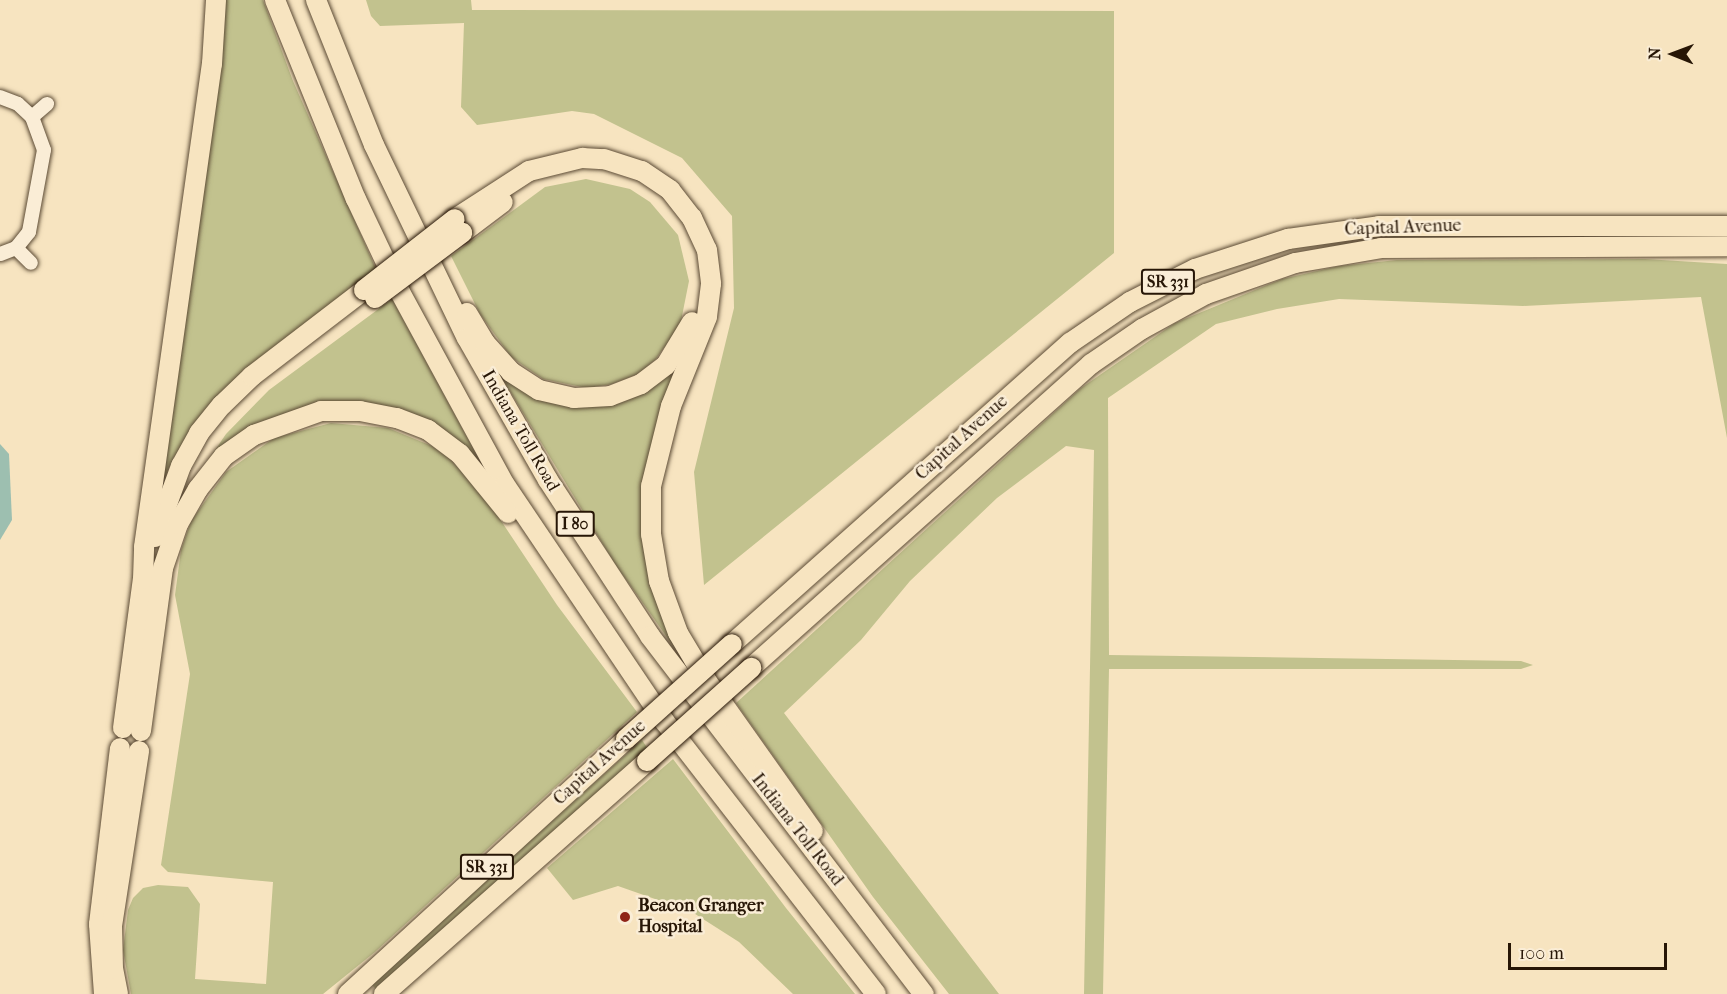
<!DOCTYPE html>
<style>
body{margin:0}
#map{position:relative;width:1727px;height:994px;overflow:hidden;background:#f7e4c0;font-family:"IM FELL French Canon",serif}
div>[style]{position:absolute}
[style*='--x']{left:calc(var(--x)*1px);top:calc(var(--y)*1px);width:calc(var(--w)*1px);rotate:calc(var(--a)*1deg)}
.green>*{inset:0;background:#c2c28e}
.water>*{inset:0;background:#9dbfb0}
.roads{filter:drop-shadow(0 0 2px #5b4a34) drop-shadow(0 0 2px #5b4a34)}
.minor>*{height:14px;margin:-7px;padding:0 7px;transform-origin:7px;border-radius:7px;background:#faedd6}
.highway>*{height:20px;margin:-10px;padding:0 10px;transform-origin:10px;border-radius:10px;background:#f7e4c0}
.bridges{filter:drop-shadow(0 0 2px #271606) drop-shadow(0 0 2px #271606)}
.highway-bridge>*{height:20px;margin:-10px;padding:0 10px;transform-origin:10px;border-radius:10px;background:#f7e4c0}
.dots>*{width:16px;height:16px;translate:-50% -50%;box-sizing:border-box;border:3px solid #faedd6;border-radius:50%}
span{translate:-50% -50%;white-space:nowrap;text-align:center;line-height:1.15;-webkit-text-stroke:5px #faedd6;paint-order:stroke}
.shield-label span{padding:2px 4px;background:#faedd6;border:2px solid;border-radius:4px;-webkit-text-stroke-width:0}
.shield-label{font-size:16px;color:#271606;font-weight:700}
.street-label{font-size:18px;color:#271606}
.poi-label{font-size:18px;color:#271606;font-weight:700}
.left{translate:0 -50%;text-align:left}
.north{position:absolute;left:1643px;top:24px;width:60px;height:60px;-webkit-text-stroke:4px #faedd6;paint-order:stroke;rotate:271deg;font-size:16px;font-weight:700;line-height:24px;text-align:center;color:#271606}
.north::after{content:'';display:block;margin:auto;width:21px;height:27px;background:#271606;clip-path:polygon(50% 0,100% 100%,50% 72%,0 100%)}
.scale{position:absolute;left:1508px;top:943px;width:159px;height:27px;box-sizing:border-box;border:3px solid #271606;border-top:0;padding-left:8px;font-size:18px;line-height:21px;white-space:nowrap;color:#271606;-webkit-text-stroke:4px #faedd6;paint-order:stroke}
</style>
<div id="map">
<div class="green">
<i style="clip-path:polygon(221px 0,263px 0,293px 81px,376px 269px,242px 372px,212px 401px,174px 457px,161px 485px)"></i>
<i style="clip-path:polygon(366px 0,471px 0,472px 10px,1114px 11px,1114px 253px,704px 585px,694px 472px,734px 308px,732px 216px,682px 158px,594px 114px,572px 111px,477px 125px,461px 107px,464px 23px,380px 26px,371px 16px)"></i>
<i style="clip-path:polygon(586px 179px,630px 189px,650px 202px,678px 235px,689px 281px,680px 326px,655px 360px,638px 374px,612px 384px,587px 388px,543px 379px,511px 357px,480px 314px,451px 256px,545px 187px)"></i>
<i style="clip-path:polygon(1645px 259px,1727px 264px,1727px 438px,1701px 297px,1523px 306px,1339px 299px,1277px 309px,1216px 324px,1108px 398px,1109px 655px,1521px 661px,1533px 665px,1521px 669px,1109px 669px,1103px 994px,1084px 994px,1094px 450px,1066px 446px,997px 498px,910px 581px,861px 640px,784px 713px,999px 994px,949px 994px,873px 897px,736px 703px,1081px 388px,1175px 323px,1282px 279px,1339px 266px,1397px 260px)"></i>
<i style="clip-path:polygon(392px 299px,482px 465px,461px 449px,341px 406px,205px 465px,226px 434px,269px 390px)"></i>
<i style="clip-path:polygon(680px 358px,646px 506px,689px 668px,615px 564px,497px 370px,581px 404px)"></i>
<i style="clip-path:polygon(331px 423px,388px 428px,432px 446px,450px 459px,486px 498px,557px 605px,637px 712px,375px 952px,323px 994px,131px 994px,123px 950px,128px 910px,133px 898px,143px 888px,158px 885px,188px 887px,200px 904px,195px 979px,266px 984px,273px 882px,168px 872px,161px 865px,190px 674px,175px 595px,181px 550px,191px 521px,226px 472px,274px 438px)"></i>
<i style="clip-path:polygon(642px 740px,648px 749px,377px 990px,371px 984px)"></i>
<i style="clip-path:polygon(673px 759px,786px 908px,855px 994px,793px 994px,739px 942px,692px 912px,618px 886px,573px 900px,547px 868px)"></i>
</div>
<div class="water">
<i style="clip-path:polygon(0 444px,9px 454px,12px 520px,0 540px)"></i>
</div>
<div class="roads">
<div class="minor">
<i style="--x:0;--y:97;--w:19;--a:21"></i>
<i style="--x:18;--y:104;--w:19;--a:43"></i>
<i style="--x:32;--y:117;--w:35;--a:70"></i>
<i style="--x:44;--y:150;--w:83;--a:100.4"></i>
<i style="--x:29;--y:232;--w:21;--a:129"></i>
<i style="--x:16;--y:248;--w:17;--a:159"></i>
<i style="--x:32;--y:117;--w:20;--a:-41"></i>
<i style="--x:16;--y:248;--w:21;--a:45"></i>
</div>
<div class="highway">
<i style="--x:275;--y:0;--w:215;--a:67.9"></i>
<i style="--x:356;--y:199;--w:103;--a:64.7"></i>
<i style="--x:400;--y:292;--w:220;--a:61.5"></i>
<i style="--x:505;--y:485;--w:286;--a:56"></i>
<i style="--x:665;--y:722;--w:344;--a:52.2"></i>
<i style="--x:316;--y:0;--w:156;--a:68.2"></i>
<i style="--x:374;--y:145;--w:214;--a:64.3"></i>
<i style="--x:467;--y:338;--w:163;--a:60.3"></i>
<i style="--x:548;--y:480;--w:186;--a:56.8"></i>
<i style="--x:650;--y:636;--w:451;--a:52.6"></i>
<i style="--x:455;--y:219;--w:88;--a:-33"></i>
<i style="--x:529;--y:171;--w:55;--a:-13.8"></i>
<i style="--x:582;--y:158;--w:22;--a:3"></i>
<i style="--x:604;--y:159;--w:40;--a:18"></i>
<i style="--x:642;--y:171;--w:34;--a:34"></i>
<i style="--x:670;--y:190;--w:36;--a:52"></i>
<i style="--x:692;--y:218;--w:35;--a:65"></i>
<i style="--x:707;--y:250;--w:34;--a:83"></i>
<i style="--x:711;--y:284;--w:33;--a:97"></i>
<i style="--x:707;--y:317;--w:96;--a:112"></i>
<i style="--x:671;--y:406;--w:82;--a:104"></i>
<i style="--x:651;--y:486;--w:48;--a:90"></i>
<i style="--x:651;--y:534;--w:48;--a:80.3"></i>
<i style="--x:659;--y:581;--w:55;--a:69.9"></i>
<i style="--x:678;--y:633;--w:55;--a:59.2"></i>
<i style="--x:706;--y:680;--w:185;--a:54.7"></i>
<i style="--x:462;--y:233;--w:51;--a:-37.1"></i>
<i style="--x:467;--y:313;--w:35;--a:59"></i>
<i style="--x:485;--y:343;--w:39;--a:48"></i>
<i style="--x:511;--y:372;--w:33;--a:33"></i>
<i style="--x:539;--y:390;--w:36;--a:13"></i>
<i style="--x:574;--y:398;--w:36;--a:-3"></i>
<i style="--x:610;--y:396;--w:33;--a:-21"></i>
<i style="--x:641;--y:384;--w:31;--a:-37"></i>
<i style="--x:666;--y:365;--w:50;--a:-58.8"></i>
<i style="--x:155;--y:537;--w:76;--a:-69.9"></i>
<i style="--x:181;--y:466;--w:38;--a:-61"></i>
<i style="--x:199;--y:433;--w:36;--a:-51"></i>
<i style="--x:222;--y:405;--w:42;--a:-44"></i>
<i style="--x:252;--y:376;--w:141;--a:-37.5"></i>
<i style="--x:732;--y:644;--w:453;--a:-41.7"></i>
<i style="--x:1070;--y:343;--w:73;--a:-34.3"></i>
<i style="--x:1130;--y:302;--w:73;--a:-26.9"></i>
<i style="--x:1195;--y:269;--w:98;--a:-17.9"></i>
<i style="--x:1288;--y:239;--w:92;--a:-8.1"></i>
<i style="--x:1379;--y:226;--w:348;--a:0"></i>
<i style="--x:751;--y:668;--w:456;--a:-41.8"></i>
<i style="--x:1091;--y:364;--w:62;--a:-34.5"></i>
<i style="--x:1142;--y:329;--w:73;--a:-28.7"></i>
<i style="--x:1206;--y:294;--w:94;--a:-19.2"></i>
<i style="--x:1295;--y:263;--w:87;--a:-9.9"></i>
<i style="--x:1381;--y:248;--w:346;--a:-0.3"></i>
<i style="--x:123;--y:728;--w:150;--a:-82.4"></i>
<i style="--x:143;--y:579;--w:32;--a:-88"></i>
<i style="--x:144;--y:547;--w:488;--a:-82"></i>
<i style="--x:212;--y:64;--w:64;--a:-86.4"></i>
<i style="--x:141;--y:731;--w:164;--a:-82.3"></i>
<i style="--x:163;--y:568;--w:46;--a:-71.2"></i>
<i style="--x:178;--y:524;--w:40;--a:-60.3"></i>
<i style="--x:198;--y:489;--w:42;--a:-51.8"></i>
<i style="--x:224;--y:456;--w:37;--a:-35"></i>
<i style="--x:254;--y:435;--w:71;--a:-19.7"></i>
<i style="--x:321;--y:411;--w:39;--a:0"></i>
<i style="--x:360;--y:411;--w:38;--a:11"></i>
<i style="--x:397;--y:418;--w:33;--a:21"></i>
<i style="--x:428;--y:430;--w:40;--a:37"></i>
<i style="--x:460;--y:454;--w:76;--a:50.9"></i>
<i style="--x:104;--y:994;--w:70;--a:-94.1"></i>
<i style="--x:99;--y:924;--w:177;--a:-83.2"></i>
<i style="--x:118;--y:994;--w:25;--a:-101"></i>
<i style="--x:113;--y:969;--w:43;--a:-91.3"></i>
<i style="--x:112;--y:926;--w:177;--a:-81.2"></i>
<i style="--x:348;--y:994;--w:377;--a:-42.5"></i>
<i style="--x:384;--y:994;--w:351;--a:-41.5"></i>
</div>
</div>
<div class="bridges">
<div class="highway-bridge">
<i style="--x:364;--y:290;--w:115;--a:-38"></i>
<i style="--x:375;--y:298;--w:109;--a:-36.8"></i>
<i style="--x:626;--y:739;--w:142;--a:-41.9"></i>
<i style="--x:647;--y:761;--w:140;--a:-41.8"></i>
</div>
</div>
<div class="dots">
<i style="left:625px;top:917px;background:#8f2418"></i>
</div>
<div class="shield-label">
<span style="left:1168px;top:282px">SR 331</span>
<span style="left:575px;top:524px">I 80</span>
<span style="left:487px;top:867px">SR 331</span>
</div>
<div class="street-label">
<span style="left:1403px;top:228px;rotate:-2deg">Capital Avenue</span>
<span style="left:520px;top:431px;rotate:60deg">Indiana Toll Road</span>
<span style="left:962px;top:438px;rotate:-42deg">Capital Avenue</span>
<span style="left:600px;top:763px;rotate:-42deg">Capital Avenue</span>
<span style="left:797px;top:830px;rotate:52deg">Indiana Toll Road</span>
</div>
<div class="poi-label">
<span class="left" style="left:638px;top:917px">Beacon Granger<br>Hospital</span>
</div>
<div class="north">N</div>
<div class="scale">100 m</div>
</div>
